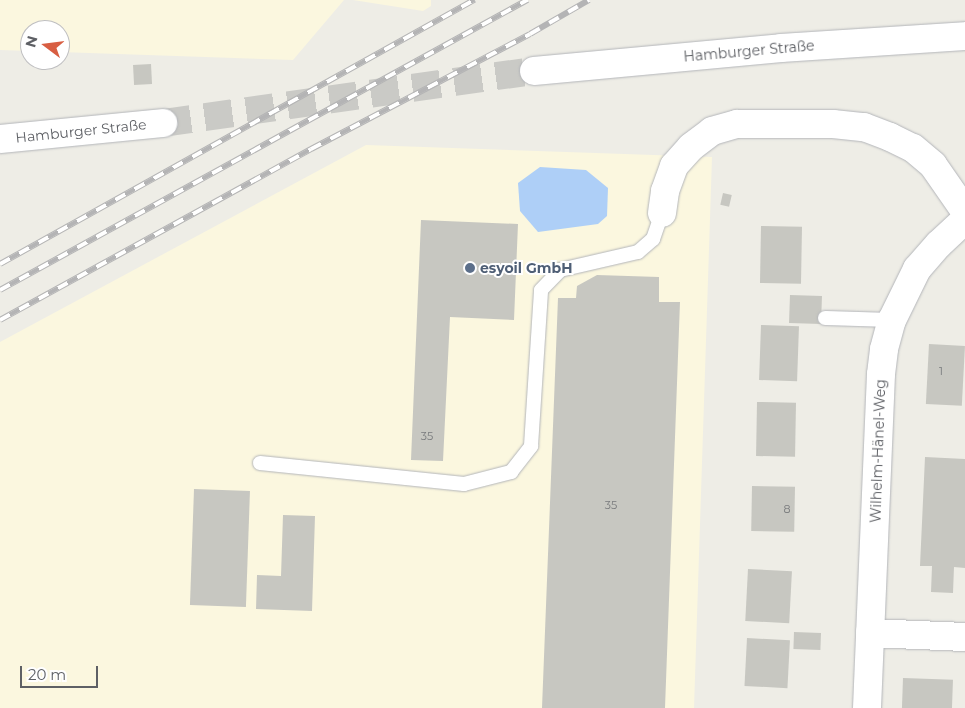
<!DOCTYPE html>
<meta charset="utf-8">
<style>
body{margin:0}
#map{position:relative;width:965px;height:708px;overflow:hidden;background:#eeede6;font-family:Montserrat,sans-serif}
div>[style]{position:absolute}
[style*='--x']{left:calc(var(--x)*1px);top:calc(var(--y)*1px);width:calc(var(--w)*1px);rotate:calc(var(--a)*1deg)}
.commercial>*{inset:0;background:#fbf7df}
.water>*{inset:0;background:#aecff7}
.building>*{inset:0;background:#c7c7c1;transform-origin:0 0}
.secondary-tunnel>*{height:28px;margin-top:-14px;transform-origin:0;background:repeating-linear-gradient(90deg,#cacac6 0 28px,transparent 0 42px)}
.roads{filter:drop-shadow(0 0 1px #b3b5b9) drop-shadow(0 0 1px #b3b5b9)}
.lane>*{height:14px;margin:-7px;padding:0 7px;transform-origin:7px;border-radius:7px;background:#fff}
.street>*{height:28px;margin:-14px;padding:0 14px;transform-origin:14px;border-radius:14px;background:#fff}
.secondary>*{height:28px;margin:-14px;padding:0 14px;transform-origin:14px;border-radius:14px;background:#fff}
.rail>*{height:5.5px;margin-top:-2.75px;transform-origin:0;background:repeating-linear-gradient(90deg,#fff 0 11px,#b4b4b5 0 22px);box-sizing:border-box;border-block:1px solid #b4b4b5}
.dots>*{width:14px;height:14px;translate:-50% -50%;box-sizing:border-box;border:2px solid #fff;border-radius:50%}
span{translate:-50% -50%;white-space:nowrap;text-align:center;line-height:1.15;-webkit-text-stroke:4px #fff;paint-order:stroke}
.number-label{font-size:11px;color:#787a7c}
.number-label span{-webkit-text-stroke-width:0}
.street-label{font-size:14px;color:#5e6065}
.service-label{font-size:14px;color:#4e5e75;font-weight:700}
.left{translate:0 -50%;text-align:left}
.north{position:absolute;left:20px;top:20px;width:50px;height:50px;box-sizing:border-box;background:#fff;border:1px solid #bfbfc1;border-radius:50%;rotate:285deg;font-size:14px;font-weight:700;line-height:20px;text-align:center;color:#5e6065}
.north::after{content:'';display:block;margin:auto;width:18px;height:22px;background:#d85e42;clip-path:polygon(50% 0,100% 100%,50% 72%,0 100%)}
.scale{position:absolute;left:20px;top:666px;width:78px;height:22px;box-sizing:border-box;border:2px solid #5e6065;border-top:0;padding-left:6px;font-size:15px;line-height:18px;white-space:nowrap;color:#5e6065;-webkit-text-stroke:4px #fff;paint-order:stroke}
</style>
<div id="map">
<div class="commercial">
<i style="clip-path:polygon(0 0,344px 0,293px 60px,60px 52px,60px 30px,30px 30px,30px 51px,0 50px)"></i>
<i style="clip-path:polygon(353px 0,431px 0,431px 6px,423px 11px)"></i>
<i style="clip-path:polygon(366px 145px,712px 157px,694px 708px,0 708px,0 342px)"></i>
</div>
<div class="water">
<i style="clip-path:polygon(540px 167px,586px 170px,608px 188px,607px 216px,598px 224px,538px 232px,520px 211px,518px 183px)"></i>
</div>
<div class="building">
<i style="left:151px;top:64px;width:20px;height:18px;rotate:87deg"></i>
<i style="left:723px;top:193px;width:9px;height:12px;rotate:13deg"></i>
<i style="clip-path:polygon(421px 220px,518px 224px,514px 320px,450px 317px,443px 461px,411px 460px)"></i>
<i style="left:761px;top:226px;width:41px;height:57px;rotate:1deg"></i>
<i style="clip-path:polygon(597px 275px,659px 277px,659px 302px,680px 302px,665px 708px,542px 708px,558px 298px,576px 298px,577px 286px)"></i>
<i style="left:790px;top:295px;width:32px;height:28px;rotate:2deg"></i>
<i style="left:761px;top:325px;width:38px;height:55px;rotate:2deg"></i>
<i style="left:929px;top:344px;width:36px;height:60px;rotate:3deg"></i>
<i style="left:757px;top:402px;width:39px;height:54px;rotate:1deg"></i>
<i style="clip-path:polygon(925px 457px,965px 459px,965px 568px,954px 567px,953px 593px,931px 592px,932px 566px,920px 566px)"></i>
<i style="left:752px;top:486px;width:43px;height:45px;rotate:1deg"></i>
<i style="left:194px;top:489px;width:56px;height:116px;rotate:2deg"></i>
<i style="clip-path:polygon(283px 515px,315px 516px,312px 611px,256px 609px,257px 575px,281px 576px)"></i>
<i style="left:748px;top:569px;width:44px;height:52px;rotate:3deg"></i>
<i style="left:794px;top:632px;width:27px;height:17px;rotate:2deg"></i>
<i style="left:747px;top:638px;width:43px;height:48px;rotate:3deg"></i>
<i style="left:903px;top:678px;width:50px;height:30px;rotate:2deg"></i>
</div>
<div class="secondary-tunnel">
<i style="--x:163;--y:123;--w:375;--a:-8"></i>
</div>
<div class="roads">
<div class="lane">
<i style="--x:825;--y:318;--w:67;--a:1.7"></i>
<i style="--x:260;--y:463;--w:205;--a:5.9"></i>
<i style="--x:464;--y:484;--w:49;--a:-14.3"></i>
<i style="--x:511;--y:472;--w:33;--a:-52"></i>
<i style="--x:531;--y:446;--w:156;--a:-86.3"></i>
<i style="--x:541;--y:290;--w:28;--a:-46"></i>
<i style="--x:560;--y:270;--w:80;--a:-13"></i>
<i style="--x:638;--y:252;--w:20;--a:-41"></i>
<i style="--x:653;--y:239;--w:28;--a:-71"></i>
</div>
<div class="street">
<i style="--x:662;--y:213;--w:22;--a:-82"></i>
<i style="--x:665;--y:191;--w:27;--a:-70"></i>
<i style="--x:674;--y:166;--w:25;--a:-48"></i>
<i style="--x:691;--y:147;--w:26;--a:-37"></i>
<i style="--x:712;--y:131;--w:26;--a:-16"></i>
<i style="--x:737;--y:124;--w:96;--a:0"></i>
<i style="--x:833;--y:124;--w:31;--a:6"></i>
<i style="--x:864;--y:127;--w:28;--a:21"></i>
<i style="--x:890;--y:137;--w:25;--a:26"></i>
<i style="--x:913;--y:148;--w:26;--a:40"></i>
<i style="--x:933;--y:165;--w:56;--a:55.2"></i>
<i style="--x:870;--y:633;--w:95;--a:2.4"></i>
<i style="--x:867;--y:708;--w:334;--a:-87.6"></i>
<i style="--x:881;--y:374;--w:25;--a:-83"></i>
<i style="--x:884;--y:349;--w:30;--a:-75"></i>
<i style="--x:892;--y:320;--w:57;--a:-63.9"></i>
<i style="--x:917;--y:269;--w:33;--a:-49"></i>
<i style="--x:939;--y:244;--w:35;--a:-43"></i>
</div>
<div class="secondary">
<i style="--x:534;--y:71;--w:248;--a:-5.3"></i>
<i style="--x:781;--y:48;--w:184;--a:-3.7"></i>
<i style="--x:0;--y:139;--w:164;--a:-5.6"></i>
</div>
</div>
<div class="rail">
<i style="--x:0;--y:264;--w:543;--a:-29.12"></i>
<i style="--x:0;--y:290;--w:602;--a:-28.82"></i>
<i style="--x:0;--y:320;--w:355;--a:-28.8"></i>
<i style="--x:311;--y:149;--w:247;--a:-27.7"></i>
<i style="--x:530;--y:34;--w:68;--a:-30"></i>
</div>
<div class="dots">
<i style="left:470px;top:268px;background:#5c6f8a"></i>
</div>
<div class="number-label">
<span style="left:941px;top:371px">1</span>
<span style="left:427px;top:436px">35</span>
<span style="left:611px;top:505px">35</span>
<span style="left:787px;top:509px">8</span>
</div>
<div class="street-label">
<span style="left:749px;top:51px;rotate:-5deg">Hamburger Straße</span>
<span style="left:81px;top:131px;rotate:-6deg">Hamburger Straße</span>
<span style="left:878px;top:451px;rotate:-88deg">Wilhelm-Hänel-Weg</span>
</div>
<div class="service-label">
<span class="left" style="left:480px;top:268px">esyoil GmbH</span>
</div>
<div class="north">N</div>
<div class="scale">20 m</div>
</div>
